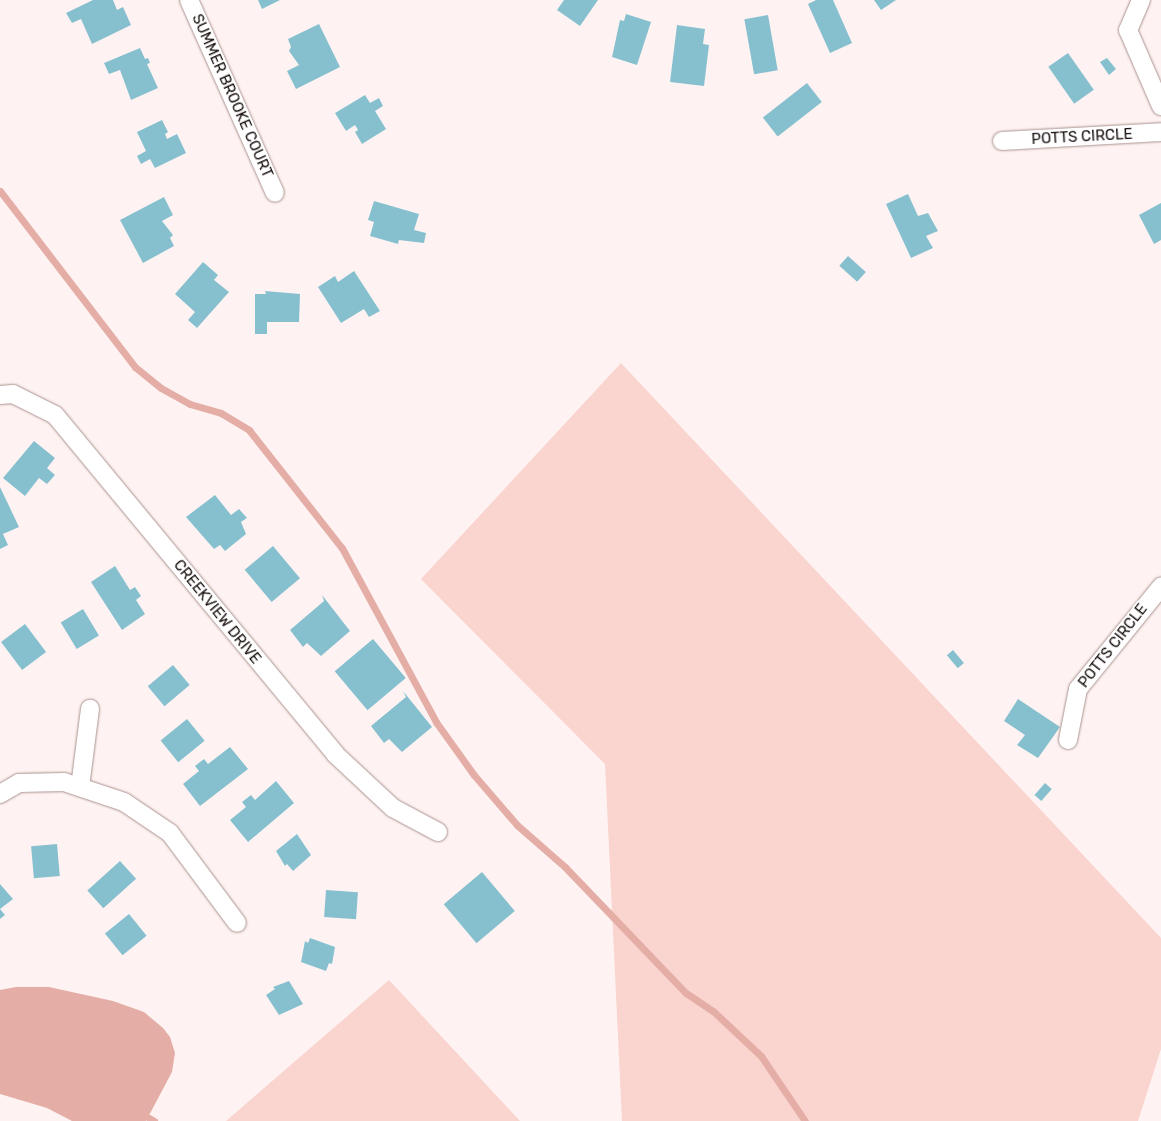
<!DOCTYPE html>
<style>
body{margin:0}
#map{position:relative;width:1161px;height:1121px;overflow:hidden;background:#fef3f2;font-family:Rubik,sans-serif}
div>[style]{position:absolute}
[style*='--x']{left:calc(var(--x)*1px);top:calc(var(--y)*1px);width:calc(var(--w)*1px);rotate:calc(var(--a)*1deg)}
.green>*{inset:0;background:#fad4cf}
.water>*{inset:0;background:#e4aea7}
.stream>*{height:7px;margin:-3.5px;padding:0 3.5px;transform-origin:3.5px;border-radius:3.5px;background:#e4aea7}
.building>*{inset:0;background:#86c0cf;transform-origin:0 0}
.roads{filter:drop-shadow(0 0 1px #aa928f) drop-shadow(0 0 1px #aa928f)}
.street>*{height:18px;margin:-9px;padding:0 9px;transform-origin:9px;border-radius:9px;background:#fff}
span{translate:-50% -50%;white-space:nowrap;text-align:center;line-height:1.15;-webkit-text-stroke:4px #fff;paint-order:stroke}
.street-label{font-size:15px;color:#140b0a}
</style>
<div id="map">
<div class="green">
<i style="clip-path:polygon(621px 363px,1161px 938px,1161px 1049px,1138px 1121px,622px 1121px,605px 764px,421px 579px)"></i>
<i style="clip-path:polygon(389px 980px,520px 1121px,226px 1121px)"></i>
</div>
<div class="water">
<i style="clip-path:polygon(16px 987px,49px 987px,113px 1001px,144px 1012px,163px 1028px,170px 1037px,175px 1053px,172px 1072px,146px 1121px,72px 1121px,47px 1108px,0 1094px,0 990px)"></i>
</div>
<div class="stream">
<i style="--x:0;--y:191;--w:222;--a:52.5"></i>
<i style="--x:135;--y:367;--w:33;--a:39"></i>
<i style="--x:161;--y:388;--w:33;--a:29"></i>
<i style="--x:190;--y:404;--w:32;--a:16"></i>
<i style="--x:221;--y:413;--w:33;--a:31"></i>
<i style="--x:249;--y:430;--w:150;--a:51.8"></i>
<i style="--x:342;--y:548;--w:198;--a:61.6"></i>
<i style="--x:436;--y:722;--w:65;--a:54.4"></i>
<i style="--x:474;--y:775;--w:66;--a:49.3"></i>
<i style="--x:517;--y:825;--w:64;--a:41.2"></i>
<i style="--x:565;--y:867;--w:175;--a:46.2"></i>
<i style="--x:686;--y:993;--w:32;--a:34"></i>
<i style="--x:713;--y:1011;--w:66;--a:43.2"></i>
<i style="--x:761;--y:1056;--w:78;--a:55.9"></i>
<i style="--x:149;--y:1118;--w:6;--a:31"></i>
</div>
<div class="building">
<i style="clip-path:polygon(93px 0,113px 0,117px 10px,123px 7px,131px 25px,92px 44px,81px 19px,72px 23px,66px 13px)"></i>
<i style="clip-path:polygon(258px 0,280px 0,262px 9px)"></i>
<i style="clip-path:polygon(564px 0,598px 0,580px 26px,557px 10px)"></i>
<i style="clip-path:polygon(816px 0,833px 0,852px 43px,830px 53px,808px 4px)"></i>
<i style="clip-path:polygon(874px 0,896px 0,881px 10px)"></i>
<i style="clip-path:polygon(626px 14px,651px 22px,637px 65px,612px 57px,620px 20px,624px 21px)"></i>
<i style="left:768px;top:15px;width:56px;height:24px;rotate:80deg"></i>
<i style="clip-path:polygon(319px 24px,340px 67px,296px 89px,287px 71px,299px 65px,289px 51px,291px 47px,288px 39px)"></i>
<i style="clip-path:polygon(677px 25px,705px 29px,703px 44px,709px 45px,704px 86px,670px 82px)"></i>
<i style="clip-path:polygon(140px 48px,145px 59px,148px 58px,150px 63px,147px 64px,158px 88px,131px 100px,120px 70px,109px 74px,104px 63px)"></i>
<i style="left:1068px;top:53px;width:45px;height:24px;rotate:55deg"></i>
<i style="clip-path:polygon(1107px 58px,1116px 69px,1109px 75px,1100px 62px)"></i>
<i style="left:807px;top:83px;width:24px;height:56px;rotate:52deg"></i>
<i style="clip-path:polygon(365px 95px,370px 103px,379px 98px,383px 106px,375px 111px,386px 129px,362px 144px,355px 132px,358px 130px,355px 125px,346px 131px,335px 113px)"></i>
<i style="clip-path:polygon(162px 120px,168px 132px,165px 134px,167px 139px,177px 134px,186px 153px,155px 168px,150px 159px,141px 164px,137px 156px,146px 151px,137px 132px)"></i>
<i style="clip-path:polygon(908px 194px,918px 216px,928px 213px,938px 231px,926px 236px,933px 248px,911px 258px,886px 204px)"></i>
<i style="clip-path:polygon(164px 197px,173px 215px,162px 221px,173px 235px,170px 238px,174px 246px,143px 263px,120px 220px)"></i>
<i style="clip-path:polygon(374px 201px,419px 214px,414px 230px,426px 233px,424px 243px,399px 240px,398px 244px,370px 236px,374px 222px,368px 220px)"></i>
<i style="clip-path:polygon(1161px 203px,1161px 240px,1154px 244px,1139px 215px)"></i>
<i style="left:848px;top:256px;width:24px;height:13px;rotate:42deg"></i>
<i style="clip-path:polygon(203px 262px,218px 275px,214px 280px,229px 292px,197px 328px,188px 320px,195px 312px,175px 294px)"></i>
<i style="clip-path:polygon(354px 271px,380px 311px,369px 317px,364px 309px,341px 323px,318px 287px,335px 276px,338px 282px)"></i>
<i style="clip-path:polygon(265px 291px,300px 294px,299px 322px,267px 322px,267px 334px,255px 334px,255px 294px,266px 294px)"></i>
<i style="clip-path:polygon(34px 441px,55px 458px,47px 468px,55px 475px,47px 484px,39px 478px,25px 496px,3px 478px)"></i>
<i style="clip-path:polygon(0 487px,19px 527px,3px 534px,8px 545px,0 549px)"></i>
<i style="clip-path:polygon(215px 495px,231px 515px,239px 509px,247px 518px,241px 522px,246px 534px,225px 551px,220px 545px,214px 549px,186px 517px)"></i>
<i style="left:273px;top:546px;width:42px;height:37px;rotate:50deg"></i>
<i style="clip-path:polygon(115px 566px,130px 590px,135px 587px,141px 596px,136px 600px,145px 614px,122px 630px,91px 582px)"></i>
<i style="clip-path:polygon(322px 595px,350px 631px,321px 656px,307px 643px,303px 647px,290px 630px,324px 601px)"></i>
<i style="left:83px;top:609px;width:31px;height:26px;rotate:59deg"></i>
<i style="left:25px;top:624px;width:35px;height:30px;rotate:53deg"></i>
<i style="left:373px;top:639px;width:51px;height:50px;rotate:50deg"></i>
<i style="left:953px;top:650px;width:17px;height:8px;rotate:50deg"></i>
<i style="left:173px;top:665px;width:26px;height:33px;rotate:50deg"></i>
<i style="clip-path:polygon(403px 691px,432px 727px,402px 752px,389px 739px,384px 743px,371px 726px,406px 697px)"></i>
<i style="clip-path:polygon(1018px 699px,1060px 727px,1038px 758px,1017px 745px,1025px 735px,1004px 721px)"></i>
<i style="left:187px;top:719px;width:28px;height:34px;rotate:51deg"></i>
<i style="clip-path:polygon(230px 747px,248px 769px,200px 806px,183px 784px,199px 771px,195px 766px,204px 759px,208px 764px)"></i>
<i style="clip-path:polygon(276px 781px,294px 803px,248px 842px,230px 820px,246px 807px,242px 802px,251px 795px,255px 800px)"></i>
<i style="left:1045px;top:783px;width:9px;height:16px;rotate:41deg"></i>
<i style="clip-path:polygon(297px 834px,311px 855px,293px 871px,287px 864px,285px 866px,276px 851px)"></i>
<i style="left:57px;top:844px;width:32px;height:26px;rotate:85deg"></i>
<i style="left:120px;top:861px;width:24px;height:44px;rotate:48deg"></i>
<i style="left:482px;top:872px;width:51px;height:50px;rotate:50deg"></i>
<i style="clip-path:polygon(0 884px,13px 899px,0 909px,5px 915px,0 919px)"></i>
<i style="left:326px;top:890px;width:32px;height:27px;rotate:4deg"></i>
<i style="left:129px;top:914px;width:28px;height:31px;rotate:51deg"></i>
<i style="clip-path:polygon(310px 938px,335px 947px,332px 964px,329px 963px,326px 971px,301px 962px,305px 941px,308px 943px)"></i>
<i style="clip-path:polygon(289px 981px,303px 1004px,279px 1015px,266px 995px,275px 989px,273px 987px)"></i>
</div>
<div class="roads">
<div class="street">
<i style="--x:189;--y:0;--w:211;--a:66"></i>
<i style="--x:1141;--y:0;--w:33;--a:113"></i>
<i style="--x:1128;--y:30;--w:83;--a:66.5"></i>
<i style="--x:1002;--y:141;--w:159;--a:-3.2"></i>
<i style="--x:0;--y:395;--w:13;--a:-4"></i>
<i style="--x:13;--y:394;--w:47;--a:26.6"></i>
<i style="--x:55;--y:415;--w:440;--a:50.4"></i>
<i style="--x:335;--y:754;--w:79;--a:43"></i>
<i style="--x:393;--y:808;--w:51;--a:28.1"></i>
<i style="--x:1068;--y:740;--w:52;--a:-78.9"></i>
<i style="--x:1078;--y:689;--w:132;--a:-50.9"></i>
<i style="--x:80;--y:787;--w:79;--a:-82.7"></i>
<i style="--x:0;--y:794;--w:22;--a:-30"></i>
<i style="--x:19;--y:783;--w:45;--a:-1.3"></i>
<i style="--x:64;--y:782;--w:63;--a:18.4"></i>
<i style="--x:124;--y:802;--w:55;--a:34"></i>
<i style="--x:170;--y:833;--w:112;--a:53.3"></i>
</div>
</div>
<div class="street-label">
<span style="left:232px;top:96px;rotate:66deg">SUMMER BROOKE COURT</span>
<span style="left:1082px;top:137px;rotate:-3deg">POTTS CIRCLE</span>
<span style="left:217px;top:612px;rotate:51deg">CREEKVIEW DRIVE</span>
<span style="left:1113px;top:646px;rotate:-52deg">POTTS CIRCLE</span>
</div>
</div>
